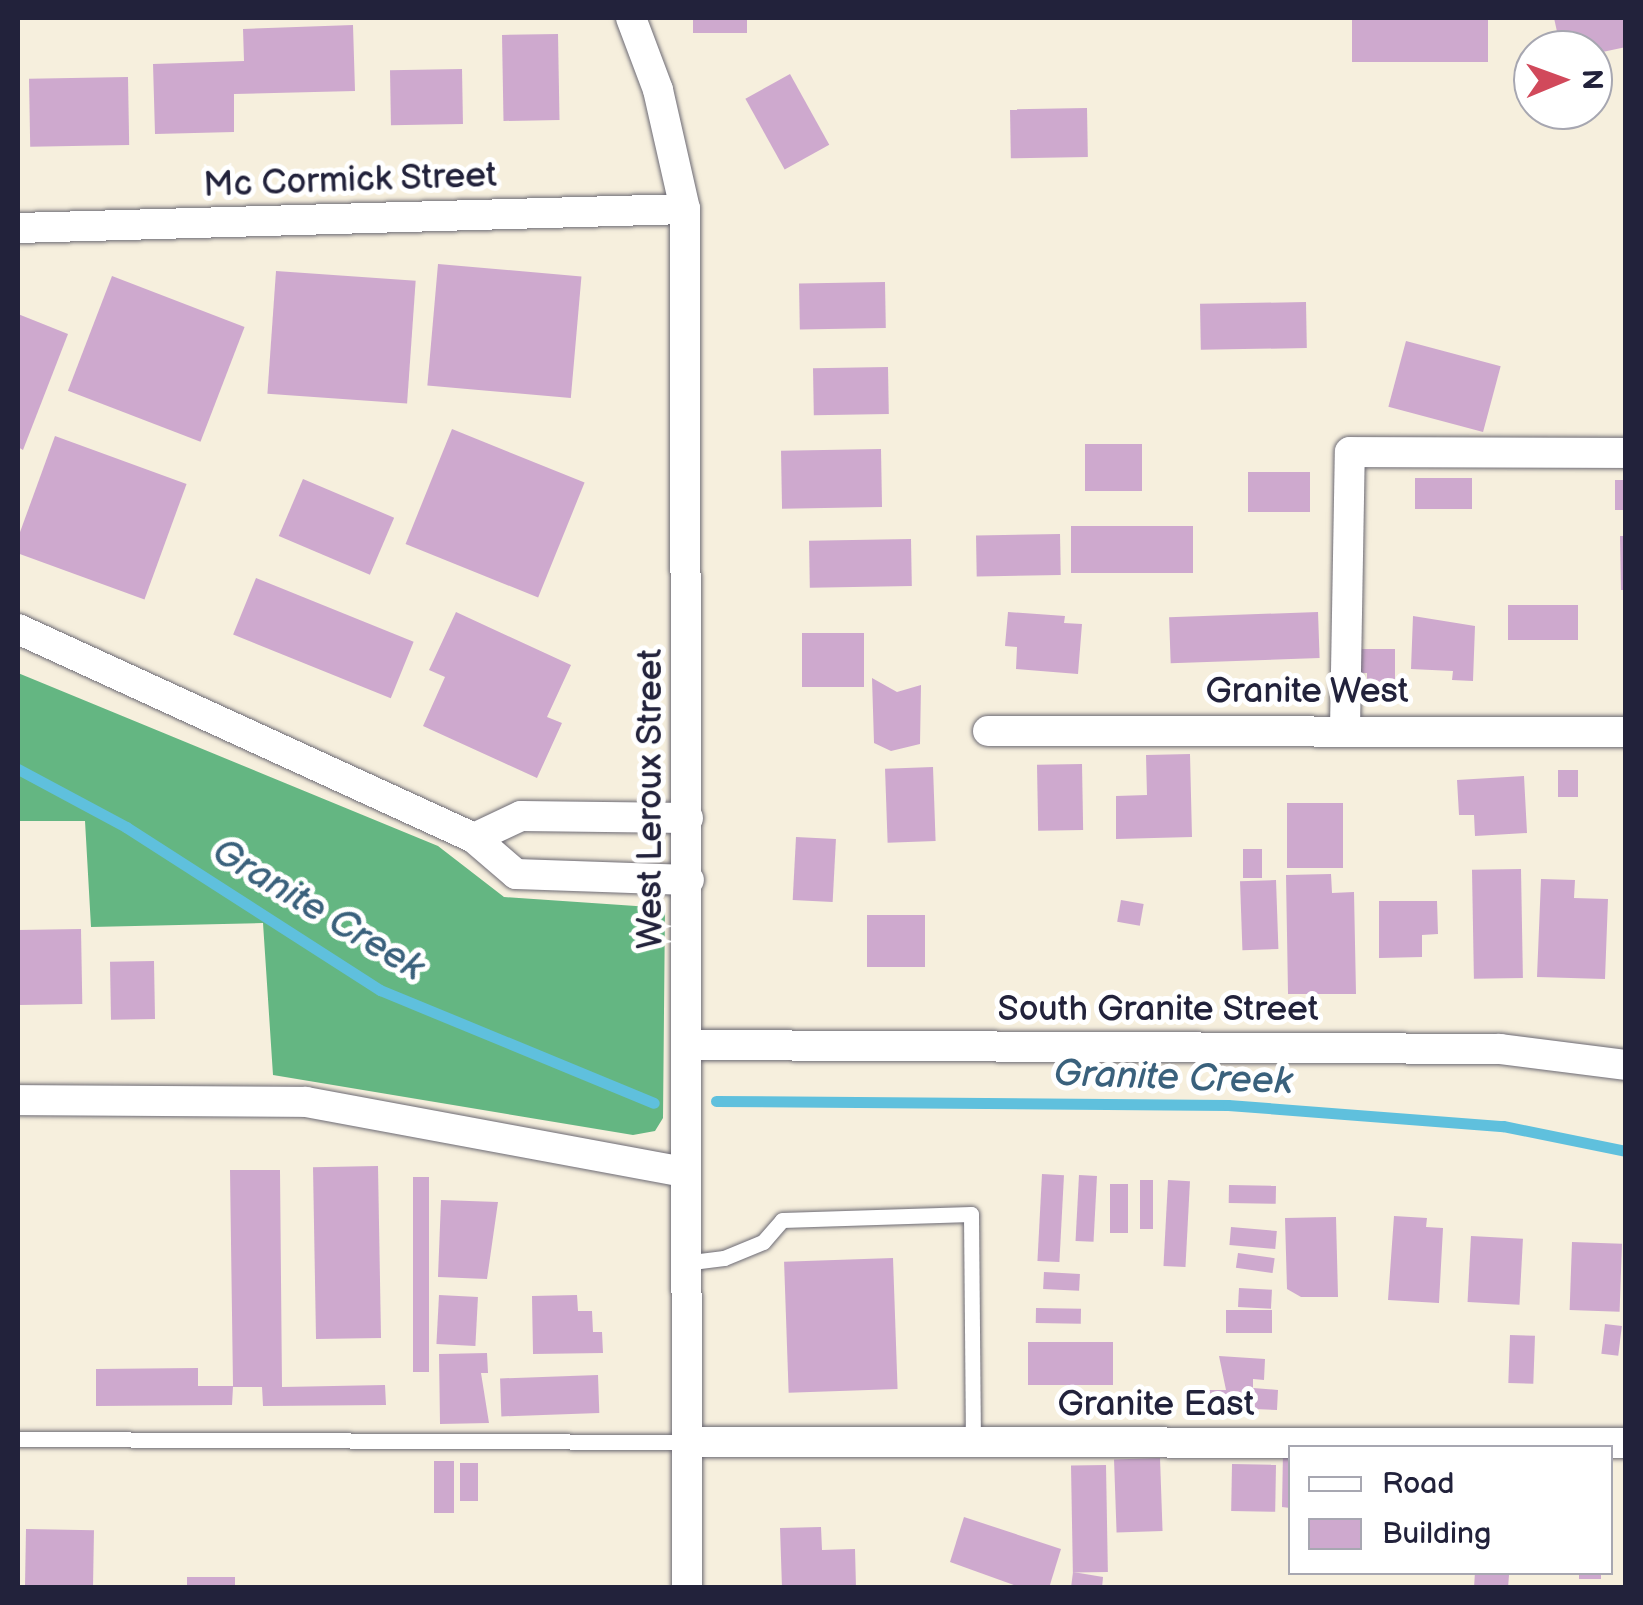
<!DOCTYPE html>
<style>
body{margin:0}
#map{position:relative;width:1643px;height:1605px;overflow:hidden;background:#f6efdd;font-family:"Balsamiq Sans",sans-serif}
div>[style]{position:absolute}
[style*='--x']{left:calc(var(--x)*1px);top:calc(var(--y)*1px);width:calc(var(--w)*1px);rotate:calc(var(--a)*1deg)}
.forest>*{inset:0;background:#64b682}
.stream>*{height:11px;margin:-5.5px;padding:0 5.5px;transform-origin:5.5px;border-radius:5.5px;background:#5fc0dd}
.building>*{inset:0;background:#cea9ce;transform-origin:0 0}
.roads{filter:drop-shadow(0 0 2px #6c6a74) drop-shadow(0 0 2px #6c6a74)}
.service>*{height:15px;margin:-7.5px;padding:0 7.5px;transform-origin:7.5px;border-radius:7.5px;background:#fff}
.minor>*{height:30px;margin:-15px;padding:0 15px;transform-origin:15px;border-radius:15px;background:#fff}
span{translate:-50% -50%;white-space:nowrap;text-align:center;line-height:1.15;-webkit-text-stroke:10px #fff;paint-order:stroke}
.street-label{font-size:35px;color:#22223b}
.water-label{font-size:38px;color:#3a617c;font-style:italic}
.frame{position:absolute;inset:0;border:20px solid #22223b;pointer-events:none}
.legend{position:absolute;left:1288px;top:1445px;width:325px;height:130px;box-sizing:border-box;background:#fff;border:2px solid #a7a7b1;margin:0;padding:12px 18px;list-style:none;font-size:30px;color:#22223b}
.legend li{display:flex;align-items:center;gap:20px;height:50px}
.legend b{width:50px;border:2px solid #a7a7b1}
.north{position:absolute;left:1513px;top:30px;width:100px;height:100px;box-sizing:border-box;background:#fff;border:2px solid #a7a7b1;border-radius:50%;rotate:89deg;font-size:28px;font-weight:700;line-height:40px;text-align:center;color:#22223b}
.north::after{content:'';display:block;margin:auto;width:35px;height:45px;background:#d1495b;clip-path:polygon(50% 0,100% 100%,50% 72%,0 100%)}
</style>
<div id="map">
<div class="forest">
<i style="clip-path:polygon(18px 673px,438px 846px,504px 897px,665px 908px,663px 1118px,655px 1131px,633px 1135px,273px 1075px,263px 923px,91px 927px,85px 821px,18px 821px)"></i>
</div>
<div class="stream">
<i style="--x:18;--y:769;--w:123;--a:28.2"></i>
<i style="--x:126;--y:827;--w:302;--a:32.7"></i>
<i style="--x:380;--y:990;--w:296;--a:22.4"></i>
<i style="--x:716;--y:1101;--w:512;--a:0.45"></i>
<i style="--x:1228;--y:1105;--w:276;--a:4.4"></i>
<i style="--x:1503;--y:1126;--w:126;--a:11.5"></i>
</div>
<div class="building">
<i style="left:693px;top:18px;width:54px;height:15px"></i>
<i style="left:1352px;top:18px;width:136px;height:44px"></i>
<i style="clip-path:polygon(1554px 18px,1626px 18px,1626px 47px,1593px 54px,1561px 50px)"></i>
<i style="clip-path:polygon(353px 25px,355px 91px,234px 94px,234px 132px,155px 134px,153px 64px,244px 61px,243px 29px)"></i>
<i style="left:558px;top:34px;width:86px;height:56px;rotate:89deg"></i>
<i style="left:462px;top:69px;width:55px;height:72px;rotate:89deg"></i>
<i style="left:790px;top:74px;width:81px;height:51px;rotate:61deg"></i>
<i style="left:128px;top:77px;width:68px;height:99px;rotate:89deg"></i>
<i style="left:1087px;top:108px;width:49px;height:77px;rotate:89deg"></i>
<i style="left:438px;top:264px;width:144px;height:122px;rotate:5deg"></i>
<i style="left:276px;top:271px;width:140px;height:123px;rotate:4deg"></i>
<i style="left:112px;top:276px;width:142px;height:123px;rotate:21deg"></i>
<i style="left:885px;top:282px;width:46px;height:86px;rotate:89deg"></i>
<i style="left:1306px;top:302px;width:46px;height:106px;rotate:89deg"></i>
<i style="clip-path:polygon(18px 314px,68px 334px,23px 450px,18px 447px)"></i>
<i style="left:1406px;top:341px;width:98px;height:68px;rotate:15deg"></i>
<i style="left:888px;top:367px;width:47px;height:75px;rotate:89deg"></i>
<i style="left:452px;top:429px;width:143px;height:124px;rotate:22deg"></i>
<i style="left:55px;top:436px;width:140px;height:123px;rotate:20deg"></i>
<i style="left:1142px;top:444px;width:47px;height:57px;rotate:90deg"></i>
<i style="left:881px;top:449px;width:58px;height:100px;rotate:89deg"></i>
<i style="left:1248px;top:472px;width:62px;height:40px"></i>
<i style="left:1472px;top:478px;width:31px;height:57px;rotate:90deg"></i>
<i style="left:303px;top:479px;width:99px;height:62px;rotate:23deg"></i>
<i style="left:1615px;top:480px;width:11px;height:30px"></i>
<i style="left:1193px;top:526px;width:47px;height:122px;rotate:90deg"></i>
<i style="left:1060px;top:534px;width:41px;height:84px;rotate:89deg"></i>
<i style="clip-path:polygon(1620px 536px,1626px 536px,1626px 590px,1621px 590px)"></i>
<i style="left:911px;top:539px;width:47px;height:102px;rotate:89deg"></i>
<i style="left:256px;top:578px;width:170px;height:61px;rotate:22deg"></i>
<i style="left:1508px;top:605px;width:70px;height:35px"></i>
<i style="clip-path:polygon(456px 612px,571px 665px,547px 717px,562px 723px,537px 778px,423px 726px,445px 677px,429px 670px)"></i>
<i style="clip-path:polygon(1008px 612px,1065px 616px,1064px 623px,1082px 624px,1078px 674px,1016px 669px,1017px 647px,1005px 646px)"></i>
<i style="left:1318px;top:612px;width:46px;height:149px;rotate:88deg"></i>
<i style="clip-path:polygon(1413px 616px,1475px 626px,1473px 681px,1452px 680px,1453px 671px,1411px 669px)"></i>
<i style="left:802px;top:633px;width:62px;height:54px"></i>
<i style="clip-path:polygon(1356px 649px,1395px 649px,1395px 691px,1367px 691px,1367px 673px,1356px 673px)"></i>
<i style="clip-path:polygon(872px 678px,897px 692px,921px 685px,920px 744px,891px 751px,874px 743px)"></i>
<i style="clip-path:polygon(1190px 754px,1192px 837px,1116px 839px,1116px 796px,1147px 795px,1146px 755px)"></i>
<i style="left:1082px;top:764px;width:66px;height:45px;rotate:89deg"></i>
<i style="left:933px;top:767px;width:74px;height:48px;rotate:88deg"></i>
<i style="left:1558px;top:770px;width:20px;height:27px"></i>
<i style="clip-path:polygon(1524px 776px,1527px 833px,1475px 836px,1474px 815px,1459px 815px,1457px 780px)"></i>
<i style="left:1287px;top:803px;width:56px;height:65px"></i>
<i style="left:796px;top:837px;width:40px;height:63px;rotate:3deg"></i>
<i style="left:1262px;top:849px;width:29px;height:19px;rotate:90deg"></i>
<i style="left:1521px;top:869px;width:109px;height:49px;rotate:89deg"></i>
<i style="clip-path:polygon(1331px 874px,1332px 893px,1354px 892px,1356px 994px,1288px 994px,1286px 875px)"></i>
<i style="clip-path:polygon(1541px 879px,1575px 880px,1574px 898px,1608px 899px,1605px 979px,1537px 977px)"></i>
<i style="left:1276px;top:880px;width:69px;height:36px;rotate:88deg"></i>
<i style="left:1121px;top:900px;width:23px;height:22px;rotate:10deg"></i>
<i style="clip-path:polygon(1379px 901px,1437px 901px,1438px 934px,1422px 935px,1422px 957px,1379px 958px)"></i>
<i style="left:867px;top:915px;width:58px;height:52px"></i>
<i style="left:81px;top:929px;width:75px;height:63px;rotate:89deg"></i>
<i style="left:154px;top:961px;width:58px;height:44px;rotate:89deg"></i>
<i style="left:378px;top:1166px;width:172px;height:65px;rotate:89deg"></i>
<i style="clip-path:polygon(230px 1170px,280px 1170px,282px 1387px,385px 1385px,386px 1405px,263px 1406px,262px 1387px,233px 1387px,232px 1405px,96px 1406px,96px 1369px,198px 1368px,198px 1386px,233px 1386px)"></i>
<i style="left:1042px;top:1174px;width:22px;height:87px;rotate:3deg"></i>
<i style="left:1079px;top:1175px;width:18px;height:66px;rotate:3deg"></i>
<i style="left:413px;top:1177px;width:16px;height:195px"></i>
<i style="left:1140px;top:1180px;width:13px;height:49px"></i>
<i style="left:1168px;top:1180px;width:22px;height:86px;rotate:3deg"></i>
<i style="left:1110px;top:1184px;width:18px;height:49px"></i>
<i style="left:1229px;top:1185px;width:47px;height:18px;rotate:1deg"></i>
<i style="clip-path:polygon(441px 1200px,498px 1202px,487px 1279px,438px 1277px)"></i>
<i style="clip-path:polygon(1394px 1216px,1427px 1218px,1426px 1227px,1443px 1228px,1439px 1303px,1388px 1300px)"></i>
<i style="clip-path:polygon(1336px 1217px,1338px 1297px,1301px 1297px,1287px 1289px,1285px 1218px)"></i>
<i style="left:1231px;top:1227px;width:46px;height:18px;rotate:5deg"></i>
<i style="left:1471px;top:1236px;width:52px;height:66px;rotate:3deg"></i>
<i style="left:1572px;top:1242px;width:50px;height:68px;rotate:2deg"></i>
<i style="left:1238px;top:1253px;width:37px;height:15px;rotate:8deg"></i>
<i style="left:893px;top:1258px;width:131px;height:109px;rotate:88deg"></i>
<i style="left:1044px;top:1272px;width:36px;height:17px;rotate:3deg"></i>
<i style="left:1239px;top:1288px;width:33px;height:19px;rotate:3deg"></i>
<i style="left:439px;top:1295px;width:39px;height:49px;rotate:3deg"></i>
<i style="clip-path:polygon(577px 1295px,578px 1311px,592px 1311px,593px 1332px,602px 1332px,603px 1353px,533px 1354px,532px 1296px)"></i>
<i style="left:1036px;top:1308px;width:45px;height:15px;rotate:1deg"></i>
<i style="left:1226px;top:1310px;width:46px;height:23px"></i>
<i style="left:1605px;top:1324px;width:17px;height:30px;rotate:7deg"></i>
<i style="left:1510px;top:1335px;width:25px;height:48px;rotate:2deg"></i>
<i style="left:1028px;top:1342px;width:85px;height:43px"></i>
<i style="clip-path:polygon(487px 1353px,488px 1373px,481px 1373px,489px 1423px,440px 1424px,439px 1354px)"></i>
<i style="clip-path:polygon(1219px 1356px,1265px 1359px,1264px 1380px,1253px 1379px,1253px 1388px,1278px 1390px,1277px 1410px,1208px 1407px,1208px 1390px,1226px 1390px)"></i>
<i style="left:598px;top:1375px;width:38px;height:98px;rotate:88deg"></i>
<i style="clip-path:polygon(1283px 1452px,1290px 1452px,1290px 1508px,1282px 1507px)"></i>
<i style="left:1160px;top:1458px;width:73px;height:46px;rotate:88deg"></i>
<i style="left:434px;top:1461px;width:20px;height:52px"></i>
<i style="left:460px;top:1463px;width:18px;height:38px"></i>
<i style="left:1232px;top:1464px;width:44px;height:47px;rotate:1deg"></i>
<i style="left:1106px;top:1465px;width:107px;height:35px;rotate:89deg"></i>
<i style="clip-path:polygon(964px 1517px,1061px 1549px,1049px 1588px,1022px 1588px,950px 1562px)"></i>
<i style="clip-path:polygon(821px 1527px,822px 1550px,855px 1549px,856px 1588px,782px 1588px,780px 1528px)"></i>
<i style="left:26px;top:1529px;width:68px;height:59px;rotate:1deg"></i>
<i style="clip-path:polygon(1073px 1572px,1103px 1577px,1102px 1588px,1071px 1588px)"></i>
<i style="clip-path:polygon(1475px 1572px,1509px 1575px,1508px 1588px,1474px 1588px)"></i>
<i style="left:1579px;top:1572px;width:22px;height:7px"></i>
<i style="left:235px;top:1577px;width:11px;height:48px;rotate:90deg"></i>
</div>
<div class="roads">
<div class="service">
<i style="--x:684;--y:1263;--w:40;--a:-7.1"></i>
<i style="--x:724;--y:1258;--w:42;--a:-22.3"></i>
<i style="--x:763;--y:1242;--w:29;--a:-49"></i>
<i style="--x:782;--y:1220;--w:189;--a:-1.8"></i>
<i style="--x:971;--y:1214;--w:228;--a:89.5"></i>
<i style="--x:18;--y:1439;--w:668;--a:0.26"></i>
</div>
<div class="minor">
<i style="--x:631;--y:18;--w:77;--a:69.4"></i>
<i style="--x:658;--y:90;--w:122;--a:77.2"></i>
<i style="--x:685;--y:209;--w:1379;--a:89.92"></i>
<i style="--x:18;--y:228;--w:667;--a:-1.63"></i>
<i style="--x:18;--y:629;--w:502;--a:24.62"></i>
<i style="--x:474;--y:838;--w:55;--a:40.6"></i>
<i style="--x:516;--y:874;--w:173;--a:2"></i>
<i style="--x:1345;--y:728;--w:276;--a:-89"></i>
<i style="--x:1350;--y:452;--w:276;--a:0.2"></i>
<i style="--x:988;--y:731;--w:638;--a:0.09"></i>
<i style="--x:474;--y:838;--w:52;--a:-25.1"></i>
<i style="--x:521;--y:816;--w:167;--a:0.7"></i>
<i style="--x:689;--y:1045;--w:811;--a:0.28"></i>
<i style="--x:1500;--y:1049;--w:127;--a:7.2"></i>
<i style="--x:18;--y:1100;--w:288;--a:0.4"></i>
<i style="--x:306;--y:1102;--w:383;--a:10.5"></i>
<i style="--x:686;--y:1442;--w:940;--a:0.06"></i>
</div>
</div>
<div class="street-label">
<span style="left:350px;top:181px;rotate:-2deg">Mc Cormick Street</span>
<span style="left:1307px;top:692px">Granite West</span>
<span style="left:651px;top:799px;rotate:-90deg">West Leroux Street</span>
<span style="left:1158px;top:1010px">South Granite Street</span>
<span style="left:1156px;top:1405px">Granite East</span>
</div>
<div class="water-label">
<span style="left:318px;top:910px;rotate:31deg">Granite Creek</span>
<span style="left:1173px;top:1078px;rotate:2deg">Granite Creek</span>
</div>
<div class="frame"></div>
<ul class="legend">
<li><b style="height:12px;background:#fff"></b>Road</li>
<li><b style="height:28px;background:#cea9ce"></b>Building</li>
</ul>
<div class="north">N</div>
</div>
